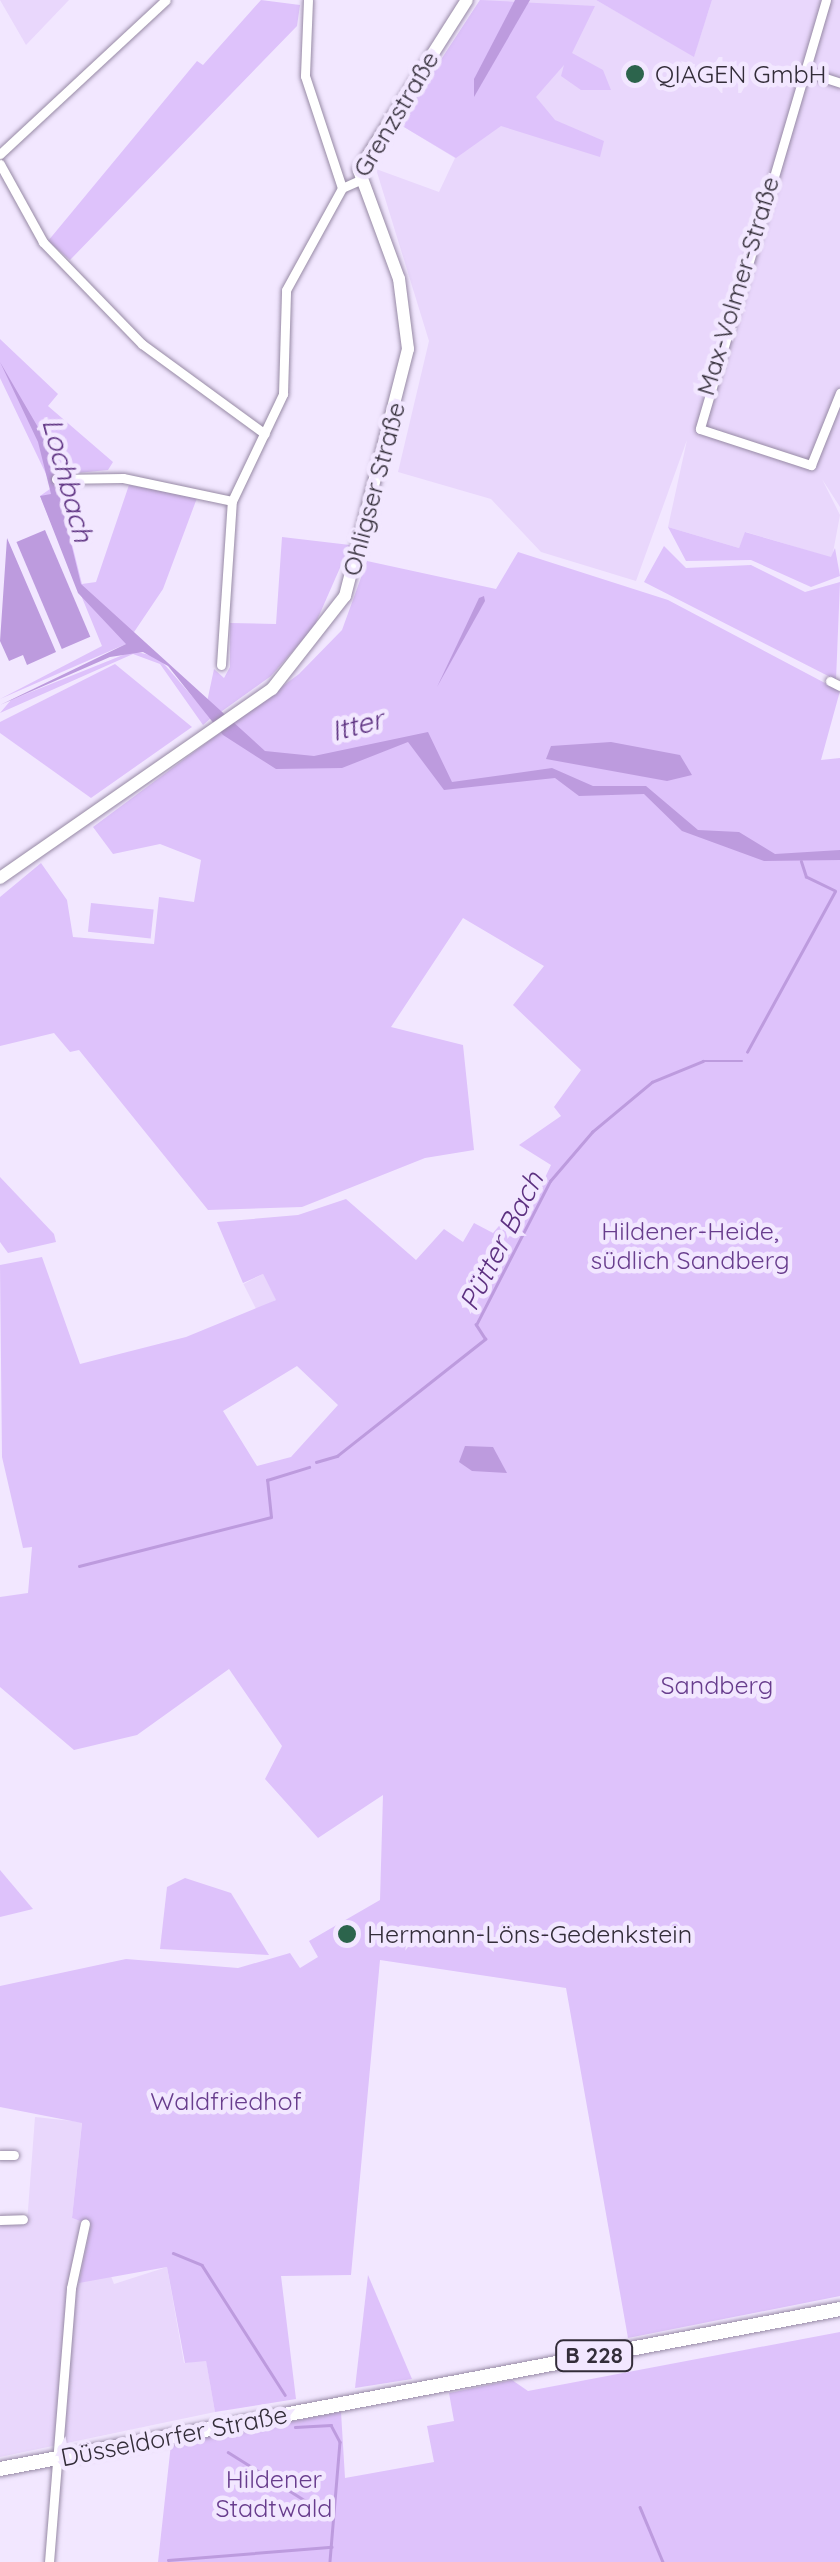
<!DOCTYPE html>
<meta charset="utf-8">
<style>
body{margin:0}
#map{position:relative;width:840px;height:2562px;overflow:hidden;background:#f2e7ff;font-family:Quicksand,sans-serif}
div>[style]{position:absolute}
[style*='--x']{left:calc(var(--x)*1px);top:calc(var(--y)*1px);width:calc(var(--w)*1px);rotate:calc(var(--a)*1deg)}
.built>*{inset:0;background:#e9d7fc;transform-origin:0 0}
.green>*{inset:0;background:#dec2fb;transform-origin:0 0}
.water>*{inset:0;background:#bd9bde;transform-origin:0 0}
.stream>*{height:2.5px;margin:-1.25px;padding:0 1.25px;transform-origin:1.25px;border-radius:1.25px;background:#bd9bde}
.roads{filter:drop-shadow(0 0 2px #978aa5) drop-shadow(0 0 2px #978aa5)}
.street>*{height:9px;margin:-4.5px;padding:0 4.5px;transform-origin:4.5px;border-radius:4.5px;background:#fff}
.secondary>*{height:12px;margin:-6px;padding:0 6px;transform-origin:6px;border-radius:6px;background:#fff}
.primary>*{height:14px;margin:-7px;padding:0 7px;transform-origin:7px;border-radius:7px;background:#fff}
.dots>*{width:28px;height:28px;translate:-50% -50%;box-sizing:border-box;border:5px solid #f2e7ff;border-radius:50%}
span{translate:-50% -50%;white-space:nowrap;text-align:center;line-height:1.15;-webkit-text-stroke:9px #f2e7ff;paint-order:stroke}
.shield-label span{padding:2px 8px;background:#f2e7ff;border:2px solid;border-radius:8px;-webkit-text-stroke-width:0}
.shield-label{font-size:22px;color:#332d39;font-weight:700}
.poi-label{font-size:25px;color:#332d39}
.left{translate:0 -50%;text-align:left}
.street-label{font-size:25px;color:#332d39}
.park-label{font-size:25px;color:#683d8d}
.water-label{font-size:28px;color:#5d3181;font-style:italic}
</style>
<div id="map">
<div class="built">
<i style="clip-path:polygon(0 0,69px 0,26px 45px)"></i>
<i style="clip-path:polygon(480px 0,596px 0,694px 56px,712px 0,840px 0,840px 507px,822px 479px,840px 515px,832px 558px,746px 532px,739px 548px,668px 527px,687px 440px,636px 581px,541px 552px,491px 499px,398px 472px,429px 341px,376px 169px,439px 192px,455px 158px,399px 124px)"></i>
<i style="left:263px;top:1274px;width:29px;height:22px;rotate:63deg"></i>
<i style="clip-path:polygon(35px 2117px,82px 2122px,72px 2218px,91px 2224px,114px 2284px,167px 2267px,184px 2363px,206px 2360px,215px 2412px,0 2457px,0 2225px,27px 2223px)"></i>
</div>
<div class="green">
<i style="clip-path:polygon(261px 0,300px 5px,297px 26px,70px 260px,48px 241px,197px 61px,203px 65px)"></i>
<i style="clip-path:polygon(480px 0,595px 6px,572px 53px,603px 70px,611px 90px,581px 90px,561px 76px,564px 65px,536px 97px,555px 120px,604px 141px,600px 157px,501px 126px,456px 158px,399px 124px)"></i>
<i style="clip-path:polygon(596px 0,712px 0,694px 57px)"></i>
<i style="clip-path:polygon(0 339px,58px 394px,48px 406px,113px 462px,108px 470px,47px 476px,0 378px)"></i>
<i style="clip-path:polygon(57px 484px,82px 584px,96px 582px,129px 485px,197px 498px,163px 589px,126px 644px,0 699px,102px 646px,40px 496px)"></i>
<i style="clip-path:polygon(668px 527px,739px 548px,745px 532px,831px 557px,835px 548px,840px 576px,811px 587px,751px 560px,686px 561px)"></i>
<i style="clip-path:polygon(282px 537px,350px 545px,314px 627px,271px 676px,218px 714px,207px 702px,214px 669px,224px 678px,230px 667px,230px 623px,276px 624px)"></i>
<i style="clip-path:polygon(664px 546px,686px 568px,751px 565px,805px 592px,840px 582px,836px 680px,644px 582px)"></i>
<i style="clip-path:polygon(evenodd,518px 552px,668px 600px,840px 691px,821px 760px,840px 758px,840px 2296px,628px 2338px,566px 1988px,380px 1960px,351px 2275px,281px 2276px,296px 2399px,215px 2412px,206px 2361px,185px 2363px,167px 2267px,79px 2283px,91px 2225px,72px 2218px,82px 2123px,0 2107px,0 1986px,126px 1959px,238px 1968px,290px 1953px,300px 1968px,318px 1957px,309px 1941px,380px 1900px,383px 1795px,318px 1838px,265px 1779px,282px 1746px,229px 1669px,137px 1735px,74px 1750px,0 1687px,0 1597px,28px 1593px,32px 1547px,23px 1548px,2px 1457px,0 1265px,42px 1257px,80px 1364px,186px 1337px,276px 1300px,263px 1274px,243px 1283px,217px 1222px,298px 1215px,346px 1199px,416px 1260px,444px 1229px,463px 1242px,474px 1223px,493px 1233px,509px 1214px,524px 1222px,551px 1165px,519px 1145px,561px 1116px,554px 1107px,581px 1070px,513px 1005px,544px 966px,463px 918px,391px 1027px,463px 1045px,474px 1150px,425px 1158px,302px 1207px,208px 1210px,79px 1050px,70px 1052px,54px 1033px,0 1046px,0 897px,41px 863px,67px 900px,73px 937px,154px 944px,159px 897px,194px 902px,201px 860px,160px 844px,113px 854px,93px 827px,299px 674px,342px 630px,367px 561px,496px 589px,518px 552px,297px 1366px,338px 1405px,291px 1457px,257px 1466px,223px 1411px,297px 1366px)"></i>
<i style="clip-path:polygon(133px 651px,158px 657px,211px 718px,203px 725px,160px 664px,133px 654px,0 713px,11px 700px)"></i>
<i style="clip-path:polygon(115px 664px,192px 727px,91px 798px,0 733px,0 722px)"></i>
<i style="left:91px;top:903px;width:63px;height:29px;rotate:6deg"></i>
<i style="clip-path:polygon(0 1177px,54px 1234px,56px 1242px,8px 1253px,0 1242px)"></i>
<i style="clip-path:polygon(0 1870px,33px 1909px,0 1917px)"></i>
<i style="clip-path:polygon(185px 1878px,231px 1893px,269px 1955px,160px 1949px,167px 1887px)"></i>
<i style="clip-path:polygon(368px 2275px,412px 2379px,355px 2388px)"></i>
<i style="clip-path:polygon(840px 2332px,840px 2562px,158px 2562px,171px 2444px,341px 2412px,345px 2478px,434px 2462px,427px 2426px,454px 2421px,449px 2393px,512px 2380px,528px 2391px)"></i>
</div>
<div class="water">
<i style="clip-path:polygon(515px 0,530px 0,474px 97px,474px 79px)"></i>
<i style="clip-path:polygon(0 362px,46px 441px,81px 584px,265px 751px,314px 756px,428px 732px,452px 782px,552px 768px,593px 786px,646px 786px,698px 830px,739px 832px,775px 854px,840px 850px,840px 860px,764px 861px,682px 831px,644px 794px,579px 796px,555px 778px,444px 790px,408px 742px,342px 768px,276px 769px,223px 735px,168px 666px,143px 652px,110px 657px,0 705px,126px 644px,78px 593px,40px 496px,51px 494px,38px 442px)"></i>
<i style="left:45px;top:530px;width:116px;height:31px;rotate:67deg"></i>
<i style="clip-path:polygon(7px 538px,56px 652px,27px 665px,23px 655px,9px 661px,0 641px)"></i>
<i style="clip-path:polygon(484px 596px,485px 601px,437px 687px,479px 598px)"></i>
<i style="clip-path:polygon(611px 742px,680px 755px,692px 775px,667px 781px,546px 759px,551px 746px)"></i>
<i style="clip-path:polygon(465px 1446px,493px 1447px,507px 1473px,472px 1471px,459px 1462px)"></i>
</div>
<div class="stream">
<i style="--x:747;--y:1052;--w:183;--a:-61.3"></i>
<i style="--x:835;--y:891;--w:32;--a:-154"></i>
<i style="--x:806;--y:877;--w:16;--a:-108"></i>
<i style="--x:316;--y:1462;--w:22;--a:-16"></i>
<i style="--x:337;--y:1456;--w:189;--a:-38.3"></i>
<i style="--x:485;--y:1339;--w:17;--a:-123"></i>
<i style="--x:476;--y:1325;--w:162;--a:-62.8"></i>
<i style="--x:550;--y:1181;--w:65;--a:-49.4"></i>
<i style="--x:592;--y:1132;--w:78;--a:-39.8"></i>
<i style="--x:652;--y:1082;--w:55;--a:-22.4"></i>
<i style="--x:703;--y:1061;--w:39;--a:0"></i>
<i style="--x:79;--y:1566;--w:198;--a:-14.3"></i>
<i style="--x:271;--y:1517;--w:37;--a:-96"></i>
<i style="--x:267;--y:1480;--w:44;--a:-17.2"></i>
<i style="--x:173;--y:2253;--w:31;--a:22"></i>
<i style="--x:202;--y:2265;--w:154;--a:57.4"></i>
<i style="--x:295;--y:2427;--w:36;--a:-3"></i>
<i style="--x:331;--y:2425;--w:19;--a:62"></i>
<i style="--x:340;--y:2442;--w:119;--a:94.8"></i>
<i style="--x:228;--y:2452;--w:124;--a:32.2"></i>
<i style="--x:640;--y:2507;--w:60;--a:67.3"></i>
<i style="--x:168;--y:2560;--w:164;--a:-4.6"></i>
</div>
<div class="roads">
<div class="street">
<i style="--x:308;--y:0;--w:76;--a:92.3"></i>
<i style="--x:305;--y:76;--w:118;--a:71.7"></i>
<i style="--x:826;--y:0;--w:447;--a:106.4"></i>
<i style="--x:700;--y:429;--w:117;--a:18"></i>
<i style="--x:811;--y:465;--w:78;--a:-68.1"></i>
<i style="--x:804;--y:71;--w:38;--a:18"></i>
<i style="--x:0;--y:154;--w:226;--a:-42.9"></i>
<i style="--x:0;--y:164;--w:89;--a:61.1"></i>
<i style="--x:43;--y:242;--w:142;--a:45.9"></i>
<i style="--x:142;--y:344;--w:152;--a:36.2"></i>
<i style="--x:56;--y:479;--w:67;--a:-0.9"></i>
<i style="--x:123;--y:478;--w:111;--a:11.9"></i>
<i style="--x:221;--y:665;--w:164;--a:-86.2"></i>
<i style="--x:232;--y:501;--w:119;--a:-64.5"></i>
<i style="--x:283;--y:394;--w:104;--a:-88.3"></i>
<i style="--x:286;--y:290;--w:116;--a:-61.2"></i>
<i style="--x:342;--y:188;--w:20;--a:-24"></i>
<i style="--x:830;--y:681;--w:11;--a:27"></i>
<i style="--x:0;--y:2155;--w:14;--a:0"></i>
<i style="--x:0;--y:2220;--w:23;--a:-2"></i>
<i style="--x:49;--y:2562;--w:275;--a:-85.4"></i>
<i style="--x:71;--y:2288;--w:66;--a:-77.8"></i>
</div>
<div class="secondary">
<i style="--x:0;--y:878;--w:331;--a:-34.8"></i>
<i style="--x:272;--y:689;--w:118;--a:-51.9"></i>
<i style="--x:345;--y:596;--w:255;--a:-75.7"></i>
<i style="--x:408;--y:349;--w:71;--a:-97.3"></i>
<i style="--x:399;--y:279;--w:116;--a:-110.2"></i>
<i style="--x:359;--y:170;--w:201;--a:-57.6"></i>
</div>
<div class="primary">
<i style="--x:0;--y:2469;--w:855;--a:-10.78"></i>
</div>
</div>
<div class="dots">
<i style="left:635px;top:74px;background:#2c644c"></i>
<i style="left:347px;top:1934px;background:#2c644c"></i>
</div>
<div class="shield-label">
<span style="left:594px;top:2356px">B 228</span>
</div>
<div class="poi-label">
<span class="left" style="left:655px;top:74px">QIAGEN GmbH</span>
<span class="left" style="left:367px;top:1934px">Hermann-Löns-Gedenkstein</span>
</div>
<div class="street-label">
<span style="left:396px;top:114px;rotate:-59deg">Grenzstraße</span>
<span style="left:738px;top:286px;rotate:-73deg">Max-Volmer-Straße</span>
<span style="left:374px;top:489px;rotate:-75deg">Ohligser Straße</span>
<span style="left:174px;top:2436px;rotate:-11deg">Düsseldorfer Straße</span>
</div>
<div class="park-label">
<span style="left:690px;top:1246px">Hildener-Heide,<br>südlich Sandberg</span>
<span style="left:717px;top:1685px">Sandberg</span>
<span style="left:226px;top:2101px">Waldfriedhof</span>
<span style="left:274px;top:2494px">Hildener<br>Stadtwald</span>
</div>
<div class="water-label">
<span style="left:68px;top:480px;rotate:75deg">Lochbach</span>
<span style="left:357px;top:725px;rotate:-15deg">Itter</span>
<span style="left:501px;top:1241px;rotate:-63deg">Pütter Bach</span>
</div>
</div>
